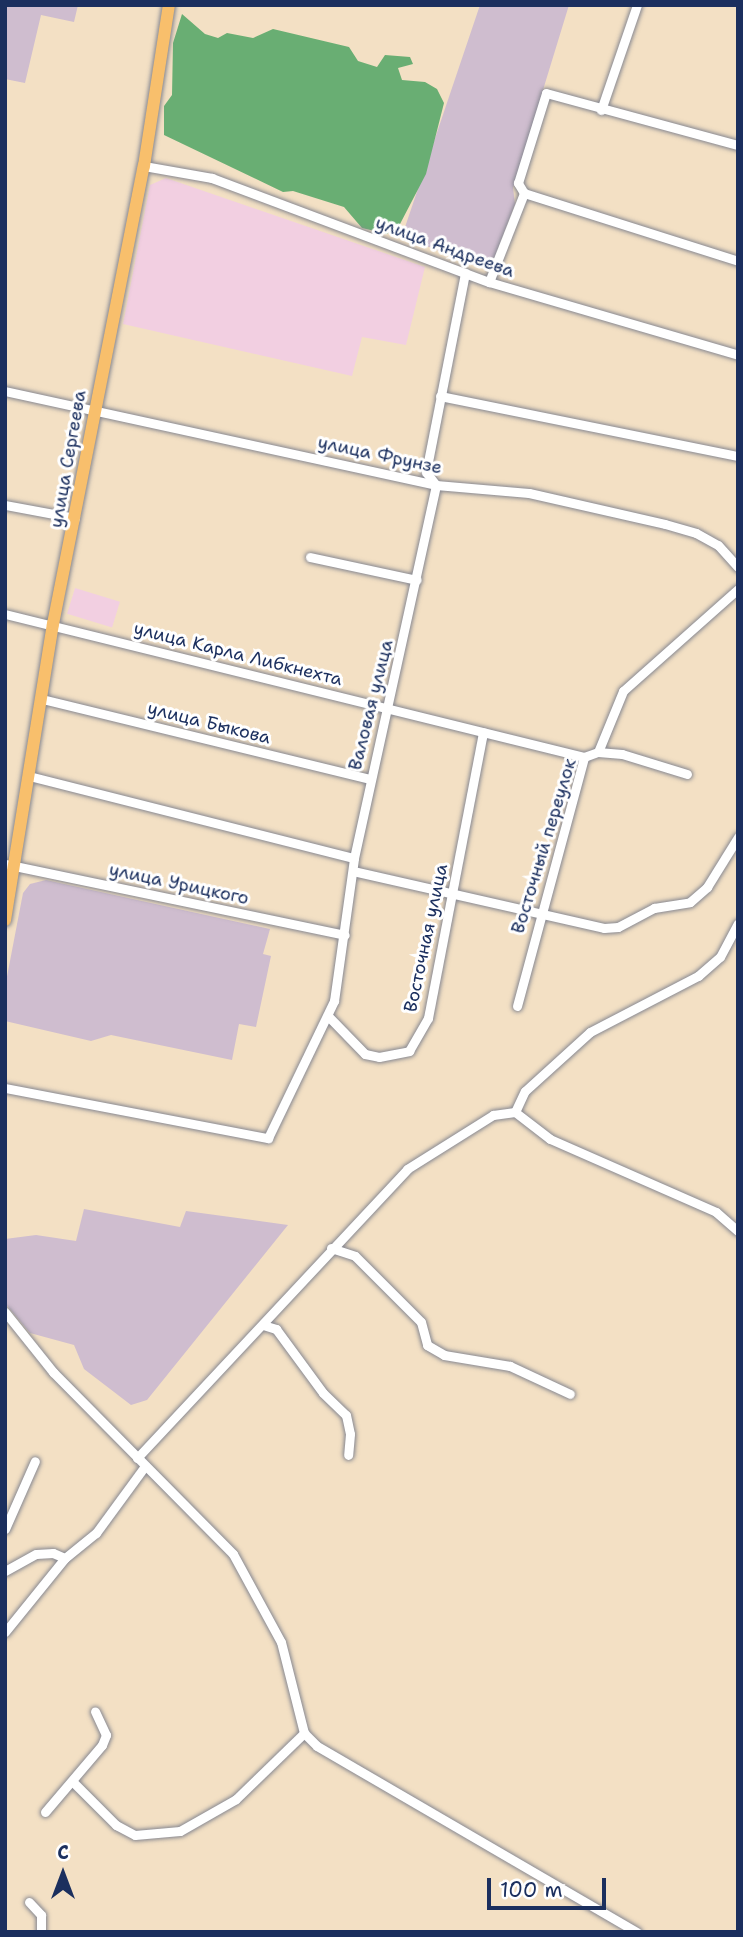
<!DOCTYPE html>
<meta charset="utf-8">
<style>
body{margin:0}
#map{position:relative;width:743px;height:1937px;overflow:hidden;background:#f3e0c4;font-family:"Shantell Sans",sans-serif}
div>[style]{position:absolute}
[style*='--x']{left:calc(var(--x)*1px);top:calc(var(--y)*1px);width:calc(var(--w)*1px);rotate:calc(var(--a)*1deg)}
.built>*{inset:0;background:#f2cfe1;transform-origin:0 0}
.industrial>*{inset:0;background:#cfbdcf}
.forest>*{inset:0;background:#69ae73}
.roads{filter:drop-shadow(0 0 2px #878891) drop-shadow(0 0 2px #878891)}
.minor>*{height:9px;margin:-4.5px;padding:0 4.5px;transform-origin:4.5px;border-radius:4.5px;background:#fff}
.major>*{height:12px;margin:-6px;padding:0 6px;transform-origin:6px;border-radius:6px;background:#f8bf6c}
span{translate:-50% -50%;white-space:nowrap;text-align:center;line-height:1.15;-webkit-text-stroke:6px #fff;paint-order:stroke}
.street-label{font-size:18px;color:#1b2f5e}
.frame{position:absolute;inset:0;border:7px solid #1b2f5e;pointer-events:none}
.north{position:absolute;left:28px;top:1839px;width:70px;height:70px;-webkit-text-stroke:5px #fff;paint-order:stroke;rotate:0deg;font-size:19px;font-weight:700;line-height:28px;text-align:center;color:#1b2f5e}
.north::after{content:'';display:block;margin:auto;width:24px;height:32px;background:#1b2f5e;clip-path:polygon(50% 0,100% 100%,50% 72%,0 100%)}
.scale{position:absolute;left:487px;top:1878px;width:119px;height:32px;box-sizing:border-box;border:4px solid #1b2f5e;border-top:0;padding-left:9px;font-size:21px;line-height:24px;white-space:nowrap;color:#1b2f5e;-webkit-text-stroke:5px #fff;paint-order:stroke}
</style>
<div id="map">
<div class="built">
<i style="clip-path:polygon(166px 178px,425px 267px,406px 345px,362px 337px,352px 376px,123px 324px,150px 185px)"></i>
<i style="left:75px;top:588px;width:47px;height:27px;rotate:17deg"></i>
</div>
<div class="industrial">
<i style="clip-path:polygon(5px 5px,78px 5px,74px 22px,41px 15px,25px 83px,5px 79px)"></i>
<i style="clip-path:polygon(480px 5px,569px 5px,513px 188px,515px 204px,493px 261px,476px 266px,402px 236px)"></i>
<i style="clip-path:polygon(46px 880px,270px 929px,263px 954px,271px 956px,256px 1027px,239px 1024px,232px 1060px,111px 1035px,91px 1041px,5px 1021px,5px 987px,23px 893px,30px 884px)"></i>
<i style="clip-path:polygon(84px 1209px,180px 1227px,186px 1211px,288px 1225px,147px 1400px,131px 1405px,84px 1369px,74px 1345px,30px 1333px,5px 1303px,5px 1239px,36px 1235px,76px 1241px)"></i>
</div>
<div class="forest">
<i style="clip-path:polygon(182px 14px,205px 34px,218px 38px,227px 33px,253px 38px,273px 29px,349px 47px,358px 61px,377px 67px,385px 55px,410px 57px,413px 64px,398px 68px,402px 80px,425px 82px,437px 89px,444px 103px,426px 174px,400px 224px,387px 234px,362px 228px,344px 207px,293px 191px,283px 192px,164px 135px,164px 106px,172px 95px,173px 43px)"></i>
</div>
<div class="roads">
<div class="minor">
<i style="--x:601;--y:110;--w:111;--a:-71.1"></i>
<i style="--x:144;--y:166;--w:69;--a:10"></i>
<i style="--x:212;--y:178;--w:296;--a:20.6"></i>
<i style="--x:489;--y:282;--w:259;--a:16.3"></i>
<i style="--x:524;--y:193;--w:225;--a:17.6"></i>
<i style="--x:489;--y:282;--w:96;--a:-68.5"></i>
<i style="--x:524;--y:193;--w:12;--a:-121"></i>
<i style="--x:518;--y:183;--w:94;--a:-72.7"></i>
<i style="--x:546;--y:93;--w:199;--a:15.2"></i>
<i style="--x:5;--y:391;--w:441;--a:12.3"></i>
<i style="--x:436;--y:485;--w:93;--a:4.9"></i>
<i style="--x:529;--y:493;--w:139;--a:12.8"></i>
<i style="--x:665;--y:524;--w:32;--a:16"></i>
<i style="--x:696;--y:533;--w:25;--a:29"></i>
<i style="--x:718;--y:545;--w:30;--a:48"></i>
<i style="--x:440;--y:396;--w:304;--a:11.4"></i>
<i style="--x:5;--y:505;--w:71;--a:10.5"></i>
<i style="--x:310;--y:557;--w:109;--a:12.1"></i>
<i style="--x:5;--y:614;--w:596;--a:13.87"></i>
<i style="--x:42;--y:699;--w:337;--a:13.7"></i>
<i style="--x:598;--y:752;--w:24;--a:5"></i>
<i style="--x:622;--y:754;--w:68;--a:17.1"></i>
<i style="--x:29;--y:776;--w:335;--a:14.2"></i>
<i style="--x:5;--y:864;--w:347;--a:11.8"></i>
<i style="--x:353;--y:871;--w:257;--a:12.8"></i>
<i style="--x:604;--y:928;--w:14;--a:-4"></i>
<i style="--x:618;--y:927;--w:41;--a:-27.8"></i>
<i style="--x:654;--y:908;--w:36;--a:-9"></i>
<i style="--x:690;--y:902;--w:23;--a:-41"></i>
<i style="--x:707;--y:887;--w:59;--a:-58.2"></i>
<i style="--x:517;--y:1006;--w:258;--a:-74.9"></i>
<i style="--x:584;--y:757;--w:15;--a:-20"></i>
<i style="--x:598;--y:752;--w:66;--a:-67.7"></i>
<i style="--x:623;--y:691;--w:154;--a:-41.6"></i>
<i style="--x:328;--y:1016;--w:53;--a:45.8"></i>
<i style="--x:365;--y:1054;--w:14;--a:12"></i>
<i style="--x:379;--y:1057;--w:31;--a:-11"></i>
<i style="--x:409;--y:1051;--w:38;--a:-60"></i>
<i style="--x:428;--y:1018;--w:291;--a:-79.1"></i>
<i style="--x:5;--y:1088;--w:268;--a:10.8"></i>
<i style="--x:268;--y:1138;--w:152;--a:-64.3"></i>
<i style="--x:334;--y:1001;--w:144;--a:-82"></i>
<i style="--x:354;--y:858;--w:382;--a:-77.6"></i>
<i style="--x:436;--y:485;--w:16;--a:-128"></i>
<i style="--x:426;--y:472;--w:203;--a:-78.9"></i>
<i style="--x:515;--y:1112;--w:44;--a:37.6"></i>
<i style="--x:550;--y:1139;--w:181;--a:23.7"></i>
<i style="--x:716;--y:1212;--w:29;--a:41"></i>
<i style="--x:331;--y:1248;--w:25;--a:18"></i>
<i style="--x:355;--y:1256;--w:93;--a:45"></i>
<i style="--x:421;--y:1322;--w:24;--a:75"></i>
<i style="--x:427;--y:1345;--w:20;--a:30"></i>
<i style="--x:444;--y:1355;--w:67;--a:9.5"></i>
<i style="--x:510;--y:1366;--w:66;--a:25"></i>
<i style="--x:5;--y:1312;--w:77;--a:51.3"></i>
<i style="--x:53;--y:1372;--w:256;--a:45.3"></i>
<i style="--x:233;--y:1554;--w:100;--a:61.4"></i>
<i style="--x:281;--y:1642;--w:94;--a:75.8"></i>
<i style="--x:304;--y:1733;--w:18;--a:45"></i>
<i style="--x:317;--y:1746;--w:370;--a:30.2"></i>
<i style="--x:263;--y:1325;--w:14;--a:17"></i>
<i style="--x:276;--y:1329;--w:79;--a:53.7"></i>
<i style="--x:323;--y:1393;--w:32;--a:44"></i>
<i style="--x:346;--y:1415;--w:19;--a:78"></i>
<i style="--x:350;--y:1434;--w:21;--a:95"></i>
<i style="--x:137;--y:1458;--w:396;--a:-46.9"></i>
<i style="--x:407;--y:1169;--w:102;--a:-32.1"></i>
<i style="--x:493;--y:1115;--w:22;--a:-8"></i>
<i style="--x:515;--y:1112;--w:23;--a:-65"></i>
<i style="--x:525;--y:1091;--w:88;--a:-42.2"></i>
<i style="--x:590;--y:1032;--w:122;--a:-27.4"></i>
<i style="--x:698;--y:976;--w:29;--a:-41"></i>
<i style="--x:720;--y:957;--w:38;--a:-62"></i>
<i style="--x:5;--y:1529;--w:74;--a:-66.2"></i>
<i style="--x:5;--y:1571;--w:35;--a:-29"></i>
<i style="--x:36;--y:1554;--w:17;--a:-3"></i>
<i style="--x:53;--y:1553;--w:13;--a:23"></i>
<i style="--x:5;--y:1632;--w:95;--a:-51"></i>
<i style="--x:65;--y:1558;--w:40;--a:-39"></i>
<i style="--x:96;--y:1533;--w:83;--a:-53.8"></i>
<i style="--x:73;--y:1782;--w:61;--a:45"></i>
<i style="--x:116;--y:1825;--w:21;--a:28"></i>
<i style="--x:135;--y:1835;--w:45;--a:-5.1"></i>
<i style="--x:180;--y:1831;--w:64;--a:-29.7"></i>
<i style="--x:236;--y:1799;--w:95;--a:-44.1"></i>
<i style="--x:45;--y:1812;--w:88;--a:-49.6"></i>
<i style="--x:102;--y:1745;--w:11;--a:-68"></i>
<i style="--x:106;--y:1735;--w:26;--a:-115"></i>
<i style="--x:29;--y:1902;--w:18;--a:47"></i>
<i style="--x:41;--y:1915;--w:17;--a:90"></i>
</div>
<div class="major">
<i style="--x:5;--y:920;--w:300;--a:-80.8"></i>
<i style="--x:53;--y:624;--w:467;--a:-78.8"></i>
<i style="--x:144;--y:166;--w:163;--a:-81.2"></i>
</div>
</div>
<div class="street-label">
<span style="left:445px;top:247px;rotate:20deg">улица Андреева</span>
<span style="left:380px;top:455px;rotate:12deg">улица Фрунзе</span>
<span style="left:68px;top:459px;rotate:-80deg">улица Сергеева</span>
<span style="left:238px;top:654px;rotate:14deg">улица Карла Либкнехта</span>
<span style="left:371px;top:705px;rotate:-76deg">Валовая улица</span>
<span style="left:209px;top:723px;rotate:14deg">улица Быкова</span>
<span style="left:544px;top:846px;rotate:-73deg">Восточный переулок</span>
<span style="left:179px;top:884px;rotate:12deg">улица Урицкого</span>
<span style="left:426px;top:938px;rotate:-78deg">Восточная улица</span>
</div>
<div class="frame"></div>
<div class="north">С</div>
<div class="scale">100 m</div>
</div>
